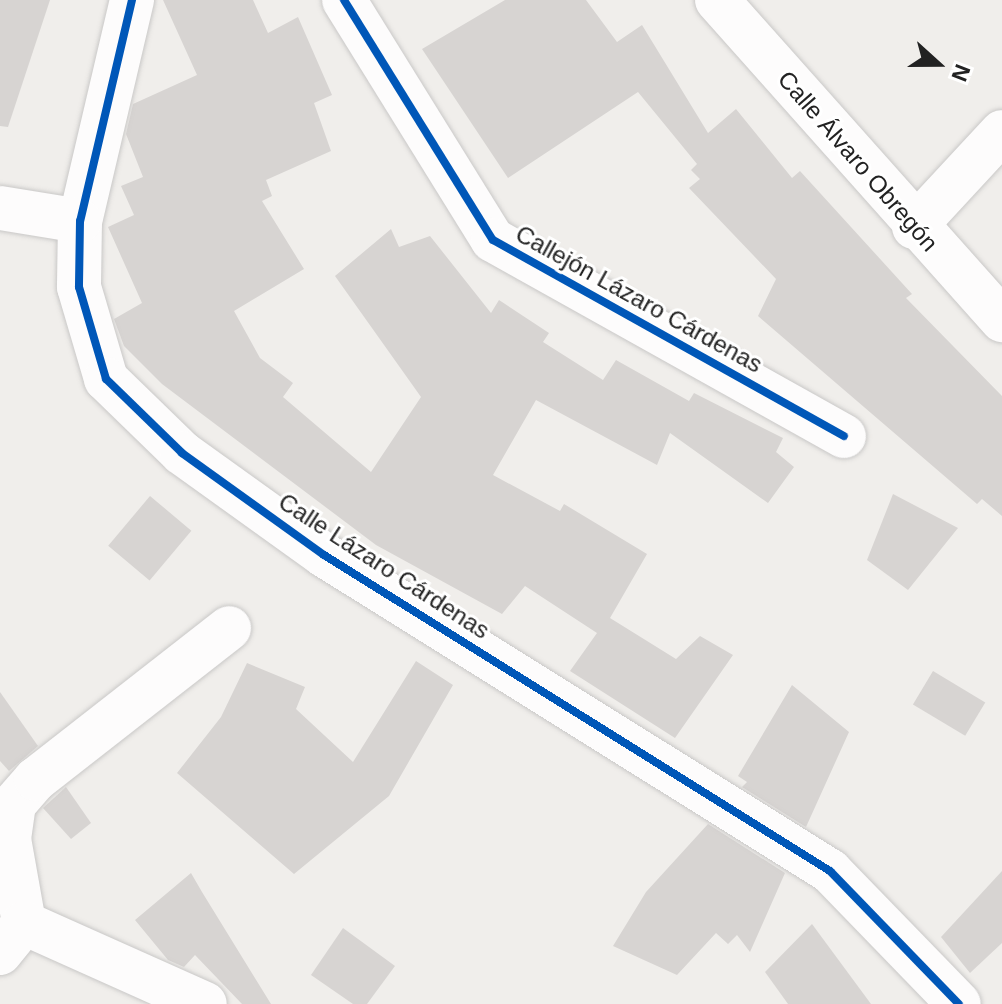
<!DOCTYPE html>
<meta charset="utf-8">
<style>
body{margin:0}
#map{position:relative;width:1002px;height:1004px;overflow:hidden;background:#f0eeeb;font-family:Arial,sans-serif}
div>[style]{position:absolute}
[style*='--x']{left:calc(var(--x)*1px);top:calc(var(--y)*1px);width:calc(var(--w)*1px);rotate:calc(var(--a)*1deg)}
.building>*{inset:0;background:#d7d4d2;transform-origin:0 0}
.roads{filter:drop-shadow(0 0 2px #c9c8c7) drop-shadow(0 0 2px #c9c8c7)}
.street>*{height:44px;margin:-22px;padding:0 22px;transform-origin:22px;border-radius:22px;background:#fdfcfc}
.cycleway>*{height:8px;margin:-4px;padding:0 4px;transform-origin:4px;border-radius:4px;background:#0057b8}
span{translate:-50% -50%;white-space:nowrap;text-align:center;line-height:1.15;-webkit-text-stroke:6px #fff;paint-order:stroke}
.street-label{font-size:24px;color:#222}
.north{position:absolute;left:898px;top:24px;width:80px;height:80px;-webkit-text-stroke:6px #fff;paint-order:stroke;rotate:111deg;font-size:22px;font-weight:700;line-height:32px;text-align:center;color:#222}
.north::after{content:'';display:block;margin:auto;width:28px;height:36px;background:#222;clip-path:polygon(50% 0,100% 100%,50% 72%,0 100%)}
</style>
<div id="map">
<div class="building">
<i style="clip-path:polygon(0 0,50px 0,8px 127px,0 126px)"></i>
<i style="clip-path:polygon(163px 0,253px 0,268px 33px,298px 17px,332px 95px,314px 103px,331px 151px,266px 180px,272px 196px,262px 201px,304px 269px,234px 311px,260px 358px,293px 383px,283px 397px,371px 472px,421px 397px,335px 276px,391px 229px,399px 247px,430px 236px,491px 313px,499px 300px,549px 333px,543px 342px,603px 380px,616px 360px,689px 401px,694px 393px,783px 438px,776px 452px,794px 467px,768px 503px,670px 433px,657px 465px,536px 400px,493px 475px,560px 511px,564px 504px,647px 554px,610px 618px,676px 659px,700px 636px,733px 655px,675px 738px,570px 671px,597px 633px,525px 586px,502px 614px,376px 545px,162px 384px,124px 346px,114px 319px,142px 303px,108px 227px,134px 215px,121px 186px,143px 177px,126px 134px,133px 104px,197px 75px)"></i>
<i style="clip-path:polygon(505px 0,586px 0,617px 42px,642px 25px,708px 133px,736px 109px,792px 178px,800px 171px,912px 294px,906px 298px,1002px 396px,1002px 516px,982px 499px,977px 504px,758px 316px,776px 279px,689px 188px,700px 179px,691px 170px,697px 164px,638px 92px,508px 178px,422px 49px)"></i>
<i style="clip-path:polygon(893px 494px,958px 528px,908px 590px,867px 560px)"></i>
<i style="left:150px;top:496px;width:54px;height:65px;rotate:40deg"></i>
<i style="clip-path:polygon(416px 661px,453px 685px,389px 796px,294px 874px,177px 773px,221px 717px,247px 663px,305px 687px,296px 709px,353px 762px)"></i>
<i style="left:933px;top:671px;width:61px;height:39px;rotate:31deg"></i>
<i style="clip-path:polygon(792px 685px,849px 732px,806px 827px,742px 787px,747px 782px,738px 776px)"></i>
<i style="clip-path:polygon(0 692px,38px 746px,9px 771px,0 761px)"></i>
<i style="clip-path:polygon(66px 787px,91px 823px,71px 839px,43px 808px)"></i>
<i style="clip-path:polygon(708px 824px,785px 873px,750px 952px,737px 935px,728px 944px,716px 933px,677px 975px,613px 946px,646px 892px)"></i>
<i style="clip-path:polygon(1002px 871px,1002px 943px,970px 973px,941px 937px)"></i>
<i style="clip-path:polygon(191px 873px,202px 892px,271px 1004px,242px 1004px,195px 955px,184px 967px,168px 960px,135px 920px)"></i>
<i style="clip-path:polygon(812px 924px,871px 1004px,788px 1004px,765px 972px)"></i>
<i style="clip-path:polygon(343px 928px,395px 966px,367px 1004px,353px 1004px,311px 975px)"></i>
</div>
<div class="roads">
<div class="street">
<i style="--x:132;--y:0;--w:227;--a:103.2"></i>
<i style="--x:80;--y:221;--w:66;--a:90.9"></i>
<i style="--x:79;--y:287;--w:96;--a:73.6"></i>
<i style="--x:106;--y:379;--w:106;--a:44.2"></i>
<i style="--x:182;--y:453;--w:175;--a:35.7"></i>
<i style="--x:324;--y:555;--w:597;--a:31.99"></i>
<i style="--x:830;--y:871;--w:185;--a:45.9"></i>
<i style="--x:344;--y:0;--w:282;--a:58.2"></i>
<i style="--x:493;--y:240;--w:402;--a:29.2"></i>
<i style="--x:717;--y:0;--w:429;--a:48.3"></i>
<i style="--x:0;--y:208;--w:81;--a:9.2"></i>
<i style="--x:914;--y:227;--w:129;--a:-47.2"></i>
<i style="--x:24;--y:923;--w:85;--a:-100.1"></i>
<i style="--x:9;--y:839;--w:35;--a:-82"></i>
<i style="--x:14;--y:804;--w:33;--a:-49"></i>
<i style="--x:36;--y:779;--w:245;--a:-38"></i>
<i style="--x:24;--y:923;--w:198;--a:24.1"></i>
<i style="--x:0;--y:953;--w:38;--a:-51"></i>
</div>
</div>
<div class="cycleway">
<i style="--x:132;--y:0;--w:227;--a:103.2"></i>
<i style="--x:80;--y:221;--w:66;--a:90.9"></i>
<i style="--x:79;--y:287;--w:96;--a:73.6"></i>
<i style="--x:106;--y:379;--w:106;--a:44.2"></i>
<i style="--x:182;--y:453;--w:175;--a:35.7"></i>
<i style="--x:324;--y:555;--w:597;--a:31.99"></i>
<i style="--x:830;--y:871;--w:185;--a:45.9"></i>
<i style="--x:344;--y:0;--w:282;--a:58.2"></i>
<i style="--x:493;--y:240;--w:402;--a:29.2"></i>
</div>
<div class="street-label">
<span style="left:858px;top:161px;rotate:49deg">Calle Álvaro Obregón</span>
<span style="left:639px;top:299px;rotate:29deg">Callejón Lázaro Cárdenas</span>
<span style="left:384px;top:566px;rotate:33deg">Calle Lázaro Cárdenas</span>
</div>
<div class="north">N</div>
</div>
